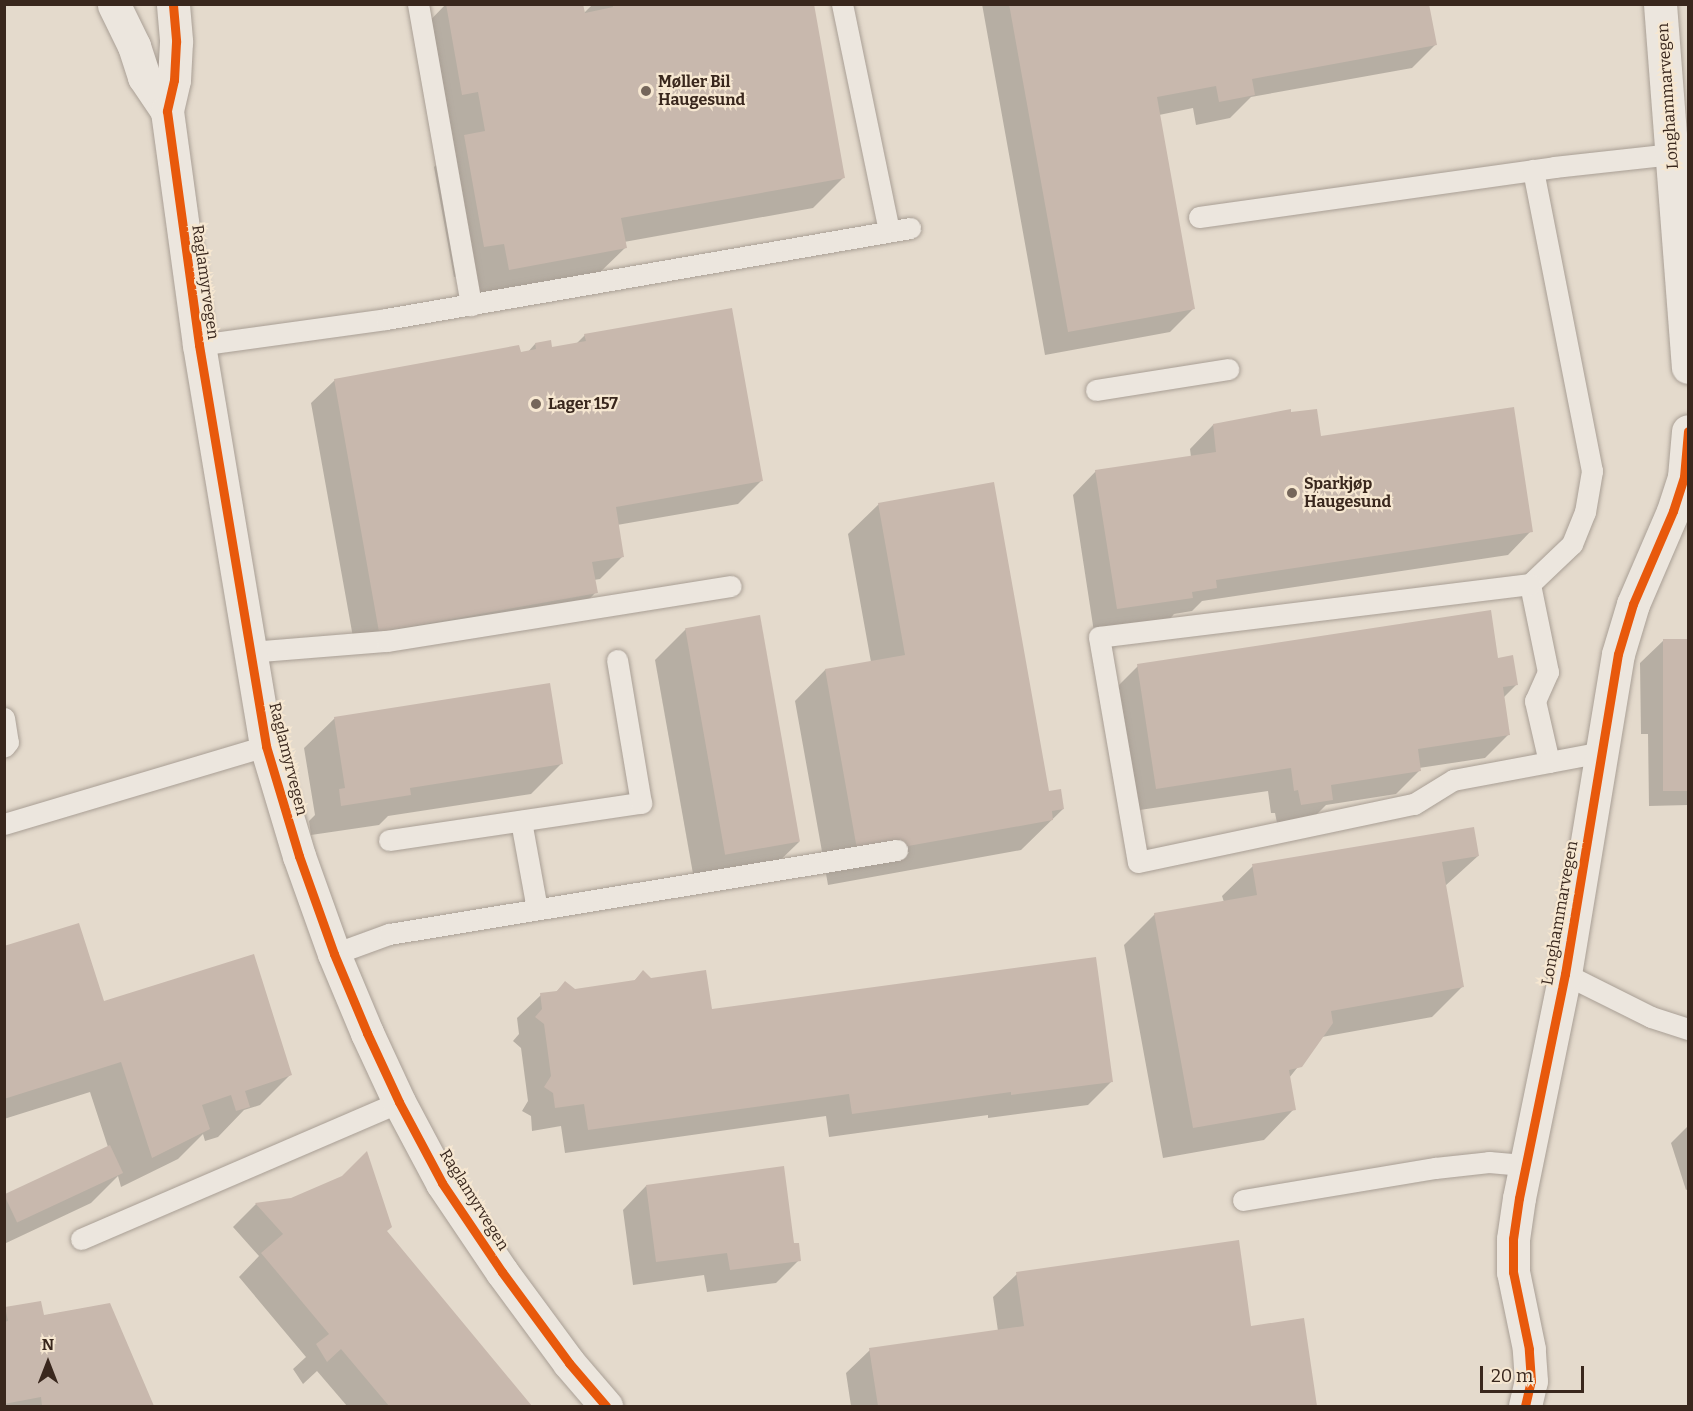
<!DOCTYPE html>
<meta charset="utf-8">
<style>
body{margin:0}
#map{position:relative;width:1693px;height:1411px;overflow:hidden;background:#e4dacc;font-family:Bitter,serif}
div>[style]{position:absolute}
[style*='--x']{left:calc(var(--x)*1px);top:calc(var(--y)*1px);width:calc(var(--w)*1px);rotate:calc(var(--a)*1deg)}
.shadow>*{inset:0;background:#0003}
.building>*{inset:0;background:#c8b8ad;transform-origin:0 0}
.roads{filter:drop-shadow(0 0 2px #a99f95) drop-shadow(0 0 2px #a99f95)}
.service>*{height:21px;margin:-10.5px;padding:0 10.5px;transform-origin:10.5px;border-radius:10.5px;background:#ece6de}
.tertiary>*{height:33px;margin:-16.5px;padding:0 16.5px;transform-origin:16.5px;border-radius:16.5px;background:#ece6de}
.cycleway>*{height:9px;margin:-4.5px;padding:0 4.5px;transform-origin:4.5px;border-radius:4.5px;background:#e8590c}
.dots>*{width:16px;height:16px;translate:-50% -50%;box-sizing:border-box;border:3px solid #f6e7d1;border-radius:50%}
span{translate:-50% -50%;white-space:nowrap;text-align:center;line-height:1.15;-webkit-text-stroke:4.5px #f6e7d1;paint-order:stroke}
.poi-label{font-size:16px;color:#39271d;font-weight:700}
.left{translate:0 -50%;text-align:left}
.street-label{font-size:16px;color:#39271d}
.frame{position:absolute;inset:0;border:6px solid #39271d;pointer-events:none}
.north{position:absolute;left:18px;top:1333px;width:60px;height:60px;-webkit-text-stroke:4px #f6e7d1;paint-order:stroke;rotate:0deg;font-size:16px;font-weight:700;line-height:24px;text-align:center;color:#39271d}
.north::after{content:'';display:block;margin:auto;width:21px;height:27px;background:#39271d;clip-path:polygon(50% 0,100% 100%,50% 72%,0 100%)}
.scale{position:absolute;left:1480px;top:1366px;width:104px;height:27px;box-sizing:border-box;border:3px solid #39271d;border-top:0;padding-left:8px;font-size:18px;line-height:21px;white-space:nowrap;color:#39271d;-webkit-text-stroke:4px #f6e7d1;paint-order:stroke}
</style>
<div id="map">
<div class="shadow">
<i style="clip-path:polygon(446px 4px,582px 4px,583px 14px,593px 4px,812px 4px,843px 178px,813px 208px,624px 242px,625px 248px,594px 278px,478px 299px,474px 273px,454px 277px,434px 167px,452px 149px,416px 35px)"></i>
<i style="clip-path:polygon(982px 4px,1428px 4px,1435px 45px,1412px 68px,1251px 97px,1230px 118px,1196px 125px,1193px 108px,1159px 115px,1193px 309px,1170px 332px,1045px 355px)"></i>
<i style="clip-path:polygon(585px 335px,762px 480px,738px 504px,617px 525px,623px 556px,600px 579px,594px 580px,596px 592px,573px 616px,356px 654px,311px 403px,335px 380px,520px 354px,527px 353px,535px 344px,551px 349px,576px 344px)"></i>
<i style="clip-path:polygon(1213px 425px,1319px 438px,1531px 531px,1508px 555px,1202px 601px,1192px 611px,1174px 614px,1168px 621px,1094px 632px,1073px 495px,1096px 471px,1191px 457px,1190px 449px)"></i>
<i style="clip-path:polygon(879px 504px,1047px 793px,1063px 809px,1021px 850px,828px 885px,795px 701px,825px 670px,871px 662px,848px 534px)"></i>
<i style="clip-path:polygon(686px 629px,799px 842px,768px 872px,695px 885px,655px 660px)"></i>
<i style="clip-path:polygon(1664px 640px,1688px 640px,1688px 805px,1649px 806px,1648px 734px,1641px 734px,1640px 663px)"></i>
<i style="clip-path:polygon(1497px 659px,1516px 685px,1503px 698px,1509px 734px,1485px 758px,1419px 768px,1419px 771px,1396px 794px,1326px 805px,1308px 823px,1278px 828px,1275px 813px,1271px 813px,1268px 791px,1133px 811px,1115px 689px,1138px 666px)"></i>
<i style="clip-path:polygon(335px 718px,561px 764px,531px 794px,388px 816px,379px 825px,311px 835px,309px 821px,315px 815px,304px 748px)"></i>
<i style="clip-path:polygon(1478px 856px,1445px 886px,1462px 987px,1432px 1017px,1322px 1037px,1289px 1078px,1294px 1109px,1264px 1140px,1163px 1158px,1124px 945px,1155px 914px,1224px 902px,1222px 896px,1253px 866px)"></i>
<i style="clip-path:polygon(4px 948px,103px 1003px,290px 1075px,260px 1105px,244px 1110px,218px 1137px,205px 1141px,203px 1134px,178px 1159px,121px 1187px,118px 1176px,91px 1203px,4px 1244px,4px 1196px,108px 1147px,90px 1092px,4px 1119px)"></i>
<i style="clip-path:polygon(643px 972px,651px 980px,710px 1011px,1111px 1082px,1088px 1105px,988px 1118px,988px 1115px,829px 1137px,826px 1116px,565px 1153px,561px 1126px,532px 1131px,531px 1116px,522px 1111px,528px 1101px,521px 1048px,513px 1041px,519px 1034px,517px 1018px,541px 995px,555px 993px,565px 983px,575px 990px,633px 982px)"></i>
<i style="clip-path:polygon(1688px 1126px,1688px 1189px,1686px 1190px,1671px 1143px)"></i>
<i style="clip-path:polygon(646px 1186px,793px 1245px,799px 1260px,776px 1283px,707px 1292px,704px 1275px,633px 1285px,623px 1210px)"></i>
<i style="clip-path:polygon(292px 1200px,385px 1231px,530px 1406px,347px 1406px,317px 1371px,303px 1384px,293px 1369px,306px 1357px,239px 1277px,259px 1256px,233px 1227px,256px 1204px)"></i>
<i style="clip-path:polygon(1017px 1274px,1250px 1328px,1303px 1320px,1316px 1406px,851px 1406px,846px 1373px,870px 1350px,998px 1331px,993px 1297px)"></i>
<i style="clip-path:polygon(109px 1304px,153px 1406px,4px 1406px,6px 1308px,42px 1316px)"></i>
</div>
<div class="building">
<i style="clip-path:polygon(446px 4px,583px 4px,585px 13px,613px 7px,612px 4px,814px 4px,845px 178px,621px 218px,627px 248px,509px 270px,504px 244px,484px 247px,464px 135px,485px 131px,478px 92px,462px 95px)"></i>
<i style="clip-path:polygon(1009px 4px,1429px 4px,1437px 45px,1252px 79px,1255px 95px,1219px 102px,1216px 86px,1157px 97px,1195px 309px,1068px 332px)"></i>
<i style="clip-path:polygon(732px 308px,763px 481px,616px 507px,624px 557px,592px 562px,598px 593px,379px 632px,334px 379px,519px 345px,521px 352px,536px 349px,535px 343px,551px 340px,552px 347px,586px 341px,584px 334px)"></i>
<i style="clip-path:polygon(1514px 407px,1533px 532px,1216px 580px,1217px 588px,1192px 592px,1193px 598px,1117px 609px,1095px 470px,1216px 452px,1213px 424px,1291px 409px,1291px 412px,1317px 409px,1321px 436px)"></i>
<i style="clip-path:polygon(994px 482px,1049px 791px,1061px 789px,1064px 809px,1052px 811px,1053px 820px,858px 855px,825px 669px,905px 655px,878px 503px)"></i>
<i style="clip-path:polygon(1491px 610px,1498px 658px,1513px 655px,1518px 685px,1503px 687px,1510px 735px,1418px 749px,1421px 771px,1331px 785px,1333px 800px,1301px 805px,1298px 790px,1294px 791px,1291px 768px,1156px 789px,1137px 664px)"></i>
<i style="left:760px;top:615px;width:230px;height:76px;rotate:80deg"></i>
<i style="left:1663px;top:639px;width:25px;height:152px"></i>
<i style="clip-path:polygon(550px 683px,563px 764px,410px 788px,411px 795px,341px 806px,339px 789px,345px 788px,334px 717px)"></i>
<i style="clip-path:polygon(1474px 827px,1479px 856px,1442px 862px,1464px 987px,1331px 1011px,1333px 1023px,1302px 1067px,1289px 1070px,1296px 1110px,1193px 1128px,1154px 913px,1257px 895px,1252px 864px)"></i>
<i style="clip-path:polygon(79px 923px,104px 1001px,254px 954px,292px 1075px,245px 1091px,250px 1107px,236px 1111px,231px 1095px,202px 1105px,210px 1129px,152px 1158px,121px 1062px,4px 1099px,4px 946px)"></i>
<i style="clip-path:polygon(1096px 957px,1113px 1082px,1011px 1095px,1011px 1092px,852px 1114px,849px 1094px,588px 1130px,584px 1104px,555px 1108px,553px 1093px,544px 1087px,551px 1076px,544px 1024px,535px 1017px,542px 1009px,540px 993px,557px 991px,565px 981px,575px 989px,635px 980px,643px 970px,651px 978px,706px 970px,712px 1009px)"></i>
<i style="left:110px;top:1145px;width:31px;height:117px;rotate:65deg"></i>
<i style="clip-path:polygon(367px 1151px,392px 1227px,387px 1231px,532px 1406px,389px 1406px,341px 1349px,327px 1362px,316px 1344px,329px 1334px,261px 1253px,283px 1234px,255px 1203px,291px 1198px,342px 1176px)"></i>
<i style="clip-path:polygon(784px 1166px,794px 1243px,799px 1243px,801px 1261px,730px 1270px,727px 1253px,656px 1262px,646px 1185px)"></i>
<i style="clip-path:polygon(1239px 1240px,1251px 1326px,1304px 1318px,1317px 1406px,878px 1406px,869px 1348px,1024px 1326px,1016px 1272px)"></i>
<i style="clip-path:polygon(41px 1301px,44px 1315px,110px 1303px,154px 1406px,42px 1406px,41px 1397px,4px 1404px,4px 1322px,8px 1321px,5px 1307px)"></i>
</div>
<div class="roads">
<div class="service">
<i style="--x:418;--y:4;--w:306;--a:80"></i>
<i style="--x:842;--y:4;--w:232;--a:78.3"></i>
<i style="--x:1199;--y:217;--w:359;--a:-8"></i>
<i style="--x:1554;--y:167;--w:119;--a:-6.3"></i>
<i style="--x:199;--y:345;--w:189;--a:-7.9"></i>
<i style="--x:386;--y:319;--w:532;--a:-9.85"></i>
<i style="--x:1096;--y:390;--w:134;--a:-9"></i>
<i style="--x:1530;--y:584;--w:58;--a:-43.6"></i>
<i style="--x:1572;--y:544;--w:35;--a:-68"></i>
<i style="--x:1585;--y:512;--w:42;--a:-80.3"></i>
<i style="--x:1592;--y:471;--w:307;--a:-101.1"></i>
<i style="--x:249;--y:652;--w:138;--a:-4.6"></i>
<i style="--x:387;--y:641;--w:348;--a:-9.1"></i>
<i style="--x:4;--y:718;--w:24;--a:81"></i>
<i style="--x:8;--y:742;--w:6;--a:129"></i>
<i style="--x:1549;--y:762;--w:63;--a:-102.9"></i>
<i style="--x:1535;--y:701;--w:32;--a:-66"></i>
<i style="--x:1548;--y:672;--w:90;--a:-101.6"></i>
<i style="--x:1530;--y:584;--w:434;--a:173"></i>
<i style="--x:1099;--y:637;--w:228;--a:80.2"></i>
<i style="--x:1138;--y:862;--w:282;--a:-11.9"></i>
<i style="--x:1414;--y:804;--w:46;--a:-31.6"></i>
<i style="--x:1453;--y:780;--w:98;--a:-10.6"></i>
<i style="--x:1549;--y:762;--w:54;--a:-10.7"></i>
<i style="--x:521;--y:821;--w:89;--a:79.7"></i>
<i style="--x:4;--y:824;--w:273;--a:-16.6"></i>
<i style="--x:389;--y:840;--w:255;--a:-8.4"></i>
<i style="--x:641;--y:803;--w:145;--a:-99.5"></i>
<i style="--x:334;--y:954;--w:59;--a:-20"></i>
<i style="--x:389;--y:934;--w:515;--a:-9.39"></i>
<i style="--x:1565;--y:974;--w:96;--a:26.6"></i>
<i style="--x:1651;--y:1017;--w:39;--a:18"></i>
<i style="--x:1243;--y:1200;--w:195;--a:-9.5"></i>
<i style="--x:1435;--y:1168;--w:54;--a:-6.3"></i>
<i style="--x:1489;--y:1162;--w:37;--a:5"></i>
<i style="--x:81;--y:1239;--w:346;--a:-23.3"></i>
</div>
<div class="tertiary">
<i style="--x:1660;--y:4;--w:364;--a:85.6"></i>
<i style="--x:114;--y:5;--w:46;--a:64"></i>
<i style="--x:134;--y:46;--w:33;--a:72"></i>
<i style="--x:144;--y:77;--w:41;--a:55.9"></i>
<i style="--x:173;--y:5;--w:37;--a:85"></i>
<i style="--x:176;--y:42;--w:38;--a:93"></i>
<i style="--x:174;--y:80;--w:32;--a:103"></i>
<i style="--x:167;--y:111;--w:236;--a:82.2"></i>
<i style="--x:199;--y:345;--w:407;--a:80.5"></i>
<i style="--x:266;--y:746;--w:115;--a:73.3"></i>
<i style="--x:299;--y:856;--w:104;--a:70.3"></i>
<i style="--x:334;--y:954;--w:86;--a:67.3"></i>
<i style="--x:367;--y:1033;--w:76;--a:65.1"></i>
<i style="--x:399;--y:1102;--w:92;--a:62"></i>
<i style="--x:442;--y:1183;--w:107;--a:56"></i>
<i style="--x:502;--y:1272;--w:113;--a:53.6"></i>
<i style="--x:569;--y:1363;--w:57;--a:49.3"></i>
<i style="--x:1525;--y:1406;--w:26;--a:-77"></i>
<i style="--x:1531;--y:1381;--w:32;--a:-94"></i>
<i style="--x:1529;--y:1349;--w:79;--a:-101.7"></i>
<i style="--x:1513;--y:1272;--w:33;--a:-90"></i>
<i style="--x:1513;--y:1239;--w:41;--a:-81.7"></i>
<i style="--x:1519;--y:1198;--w:229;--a:-78.4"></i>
<i style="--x:1565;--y:974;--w:324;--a:-80.6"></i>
<i style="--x:1618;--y:654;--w:52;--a:-73.3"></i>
<i style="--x:1633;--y:604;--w:101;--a:-66.7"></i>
<i style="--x:1673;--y:511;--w:36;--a:-72"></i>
<i style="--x:1684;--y:477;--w:46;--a:-85"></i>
</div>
</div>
<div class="cycleway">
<i style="--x:173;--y:5;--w:37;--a:85"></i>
<i style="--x:176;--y:42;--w:38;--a:93"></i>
<i style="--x:174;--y:80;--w:32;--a:103"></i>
<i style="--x:167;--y:111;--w:236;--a:82.2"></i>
<i style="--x:199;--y:345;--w:407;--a:80.5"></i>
<i style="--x:266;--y:746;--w:115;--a:73.3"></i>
<i style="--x:299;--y:856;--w:104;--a:70.3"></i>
<i style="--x:334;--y:954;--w:86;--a:67.3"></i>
<i style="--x:367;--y:1033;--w:76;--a:65.1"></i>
<i style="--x:399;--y:1102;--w:92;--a:62"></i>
<i style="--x:442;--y:1183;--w:107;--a:56"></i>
<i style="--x:502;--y:1272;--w:113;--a:53.6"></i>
<i style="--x:569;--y:1363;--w:57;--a:49.3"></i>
<i style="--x:1525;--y:1406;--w:26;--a:-77"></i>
<i style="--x:1531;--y:1381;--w:32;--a:-94"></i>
<i style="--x:1529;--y:1349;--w:79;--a:-101.7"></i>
<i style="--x:1513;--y:1272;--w:33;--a:-90"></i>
<i style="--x:1513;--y:1239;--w:41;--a:-81.7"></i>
<i style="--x:1519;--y:1198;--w:229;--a:-78.4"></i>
<i style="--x:1565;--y:974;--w:324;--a:-80.6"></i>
<i style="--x:1618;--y:654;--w:52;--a:-73.3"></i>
<i style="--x:1633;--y:604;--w:101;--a:-66.7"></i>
<i style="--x:1673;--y:511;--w:36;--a:-72"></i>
<i style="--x:1684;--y:477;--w:46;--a:-85"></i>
</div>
<div class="dots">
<i style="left:646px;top:91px;background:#75665a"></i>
<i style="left:536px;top:404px;background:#75665a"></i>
<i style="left:1292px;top:493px;background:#75665a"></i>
</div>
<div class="poi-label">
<span class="left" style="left:658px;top:91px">Møller Bil<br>Haugesund</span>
<span class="left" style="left:548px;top:404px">Lager 157</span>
<span class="left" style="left:1304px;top:493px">Sparkjøp<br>Haugesund</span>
</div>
<div class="street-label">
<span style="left:1668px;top:96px;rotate:-94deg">Longhammarvegen</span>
<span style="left:205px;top:282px;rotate:82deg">Raglamyrvegen</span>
<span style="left:288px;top:759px;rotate:76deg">Raglamyrvegen</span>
<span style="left:1560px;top:913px;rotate:-80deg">Longhammarvegen</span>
<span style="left:474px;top:1200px;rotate:58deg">Raglamyrvegen</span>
</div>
<div class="frame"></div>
<div class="north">N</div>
<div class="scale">20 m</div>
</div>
